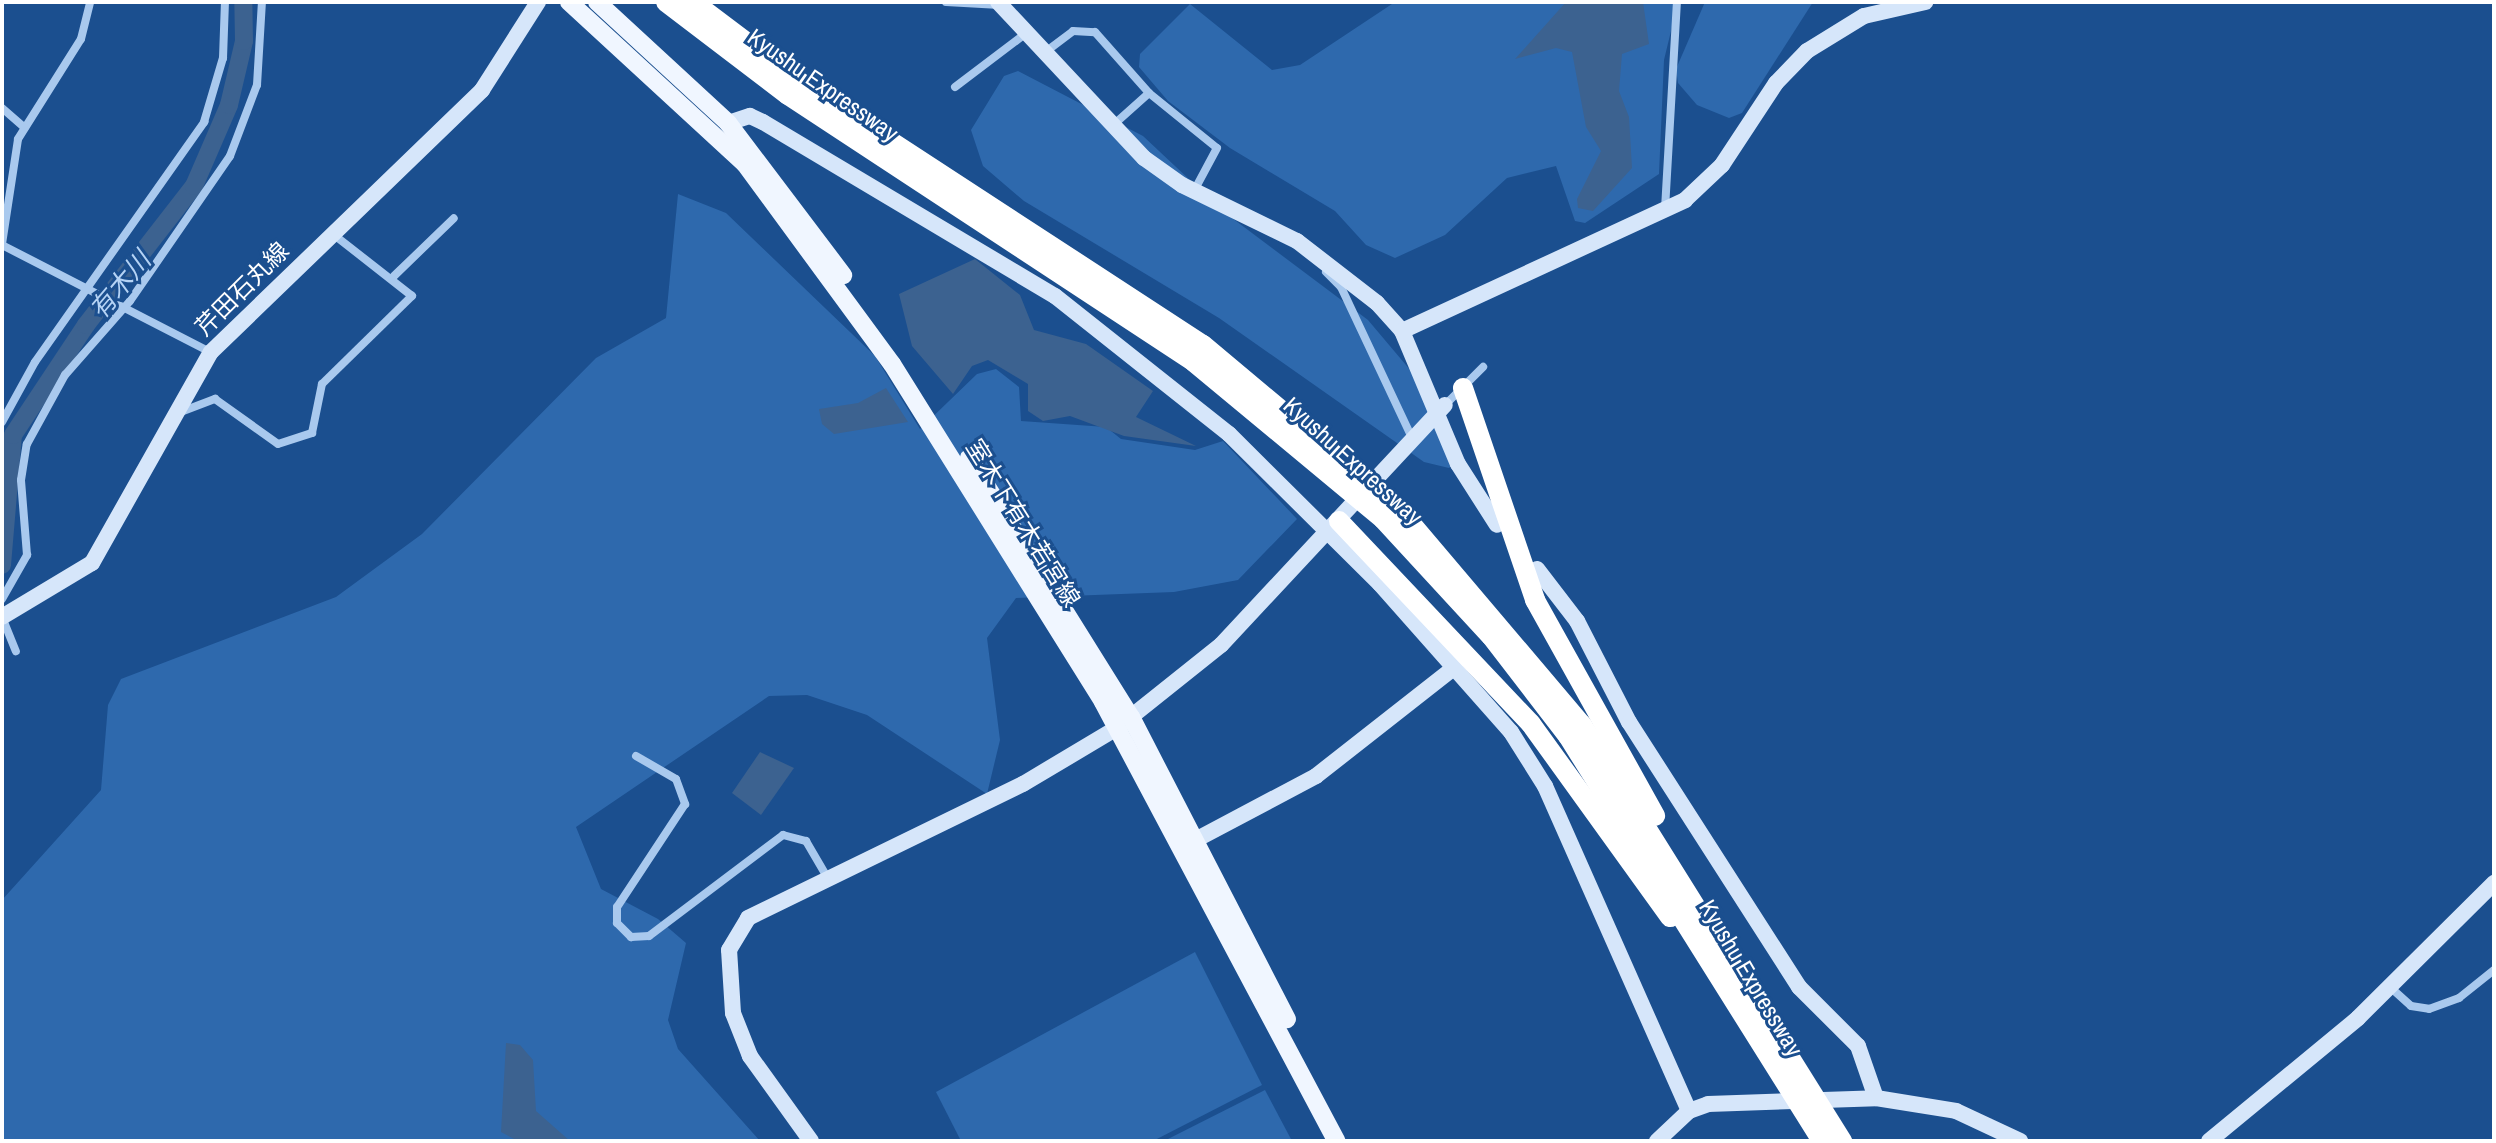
<!DOCTYPE html>
<meta charset="utf-8">
<style>
body{margin:0}
#map{position:relative;width:2496px;height:1143px;overflow:hidden;background:#1b4f8f;font-family:"Archivo Narrow","Noto Sans JP",sans-serif}
div>[style]{position:absolute}
[style*='--x']{left:calc(var(--x)*1px);top:calc(var(--y)*1px);width:calc(var(--w)*1px);rotate:calc(var(--a)*1deg)}
.green>*{inset:0;background:#2e69ad}
.water>*{inset:0;background:#3c6290}
.river>*{height:18px;margin:-9px;padding:0 9px;transform-origin:9px;border-radius:9px;background:#3c6290}
.street>*{height:8px;margin:-4px;padding:0 4px;transform-origin:4px;border-radius:4px;background:#a9c9ee}
.secondary>*{height:16px;margin:-8px;padding:0 8px;transform-origin:8px;border-radius:8px;background:#d6e6fa}
.primary>*{height:18px;margin:-9px;padding:0 9px;transform-origin:9px;border-radius:9px;background:#f0f6ff}
.highway>*{height:20px;margin:-10px;padding:0 10px;transform-origin:10px;border-radius:10px;background:#fff}
span{translate:-50% -50%;white-space:nowrap;text-align:center;line-height:1.15;-webkit-text-stroke:6px #1b4f8f;paint-order:stroke}
.street-label{font-size:24px;color:#fff}
.water-label{font-size:26px;color:#b5d3f5;font-style:italic}
.frame{position:absolute;inset:0;border:4px solid #fff;pointer-events:none}
</style>
<div id="map">
<div class="green">
<i style="clip-path:polygon(1395px 2px,1678px 2px,1664px 60px,1659px 174px,1585px 223px,1575px 221px,1556px 166px,1507px 178px,1445px 235px,1395px 258px,1366px 245px,1335px 211px,1230px 148px,1168px 101px,1139px 67px,1140px 54px,1190px 4px,1272px 70px,1300px 65px)"></i>
<i style="clip-path:polygon(1705px 2px,1813px 2px,1742px 113px,1729px 118px,1697px 105px,1678px 83px,1676px 69px)"></i>
<i style="clip-path:polygon(1018px 71px,1143px 136px,1224px 212px,1368px 320px,1411px 371px,1456px 461px,1449px 468px,1424px 462px,1219px 318px,1024px 201px,983px 166px,971px 130px,1004px 76px)"></i>
<i style="clip-path:polygon(678px 194px,726px 213px,875px 356px,920px 429px,977px 374px,996px 369px,1019px 387px,1021px 421px,1106px 427px,1121px 439px,1195px 450px,1223px 441px,1297px 519px,1238px 580px,1174px 592px,1016px 598px,987px 638px,1000px 740px,987px 794px,867px 715px,807px 695px,769px 696px,576px 827px,601px 889px,658px 919px,686px 943px,668px 1020px,678px 1049px,760px 1141px,2px 1141px,2px 900px,101px 790px,108px 705px,121px 679px,336px 597px,422px 534px,596px 358px,666px 318px)"></i>
<i style="clip-path:polygon(1195px 952px,1262px 1085px,1153px 1141px,961px 1141px,936px 1092px)"></i>
<i style="clip-path:polygon(1265px 1090px,1292px 1141px,1164px 1141px)"></i>
</div>
<div class="water">
<i style="clip-path:polygon(1566px 2px,1643px 2px,1649px 44px,1622px 54px,1619px 91px,1629px 117px,1632px 168px,1593px 211px,1578px 208px,1577px 199px,1601px 151px,1586px 127px,1572px 52px,1556px 48px,1515px 59px)"></i>
<i style="clip-path:polygon(975px 259px,1020px 295px,1034px 330px,1086px 344px,1153px 391px,1136px 417px,1196px 446px,1124px 436px,1070px 416px,1043px 421px,1028px 411px,1028px 384px,988px 360px,972px 366px,953px 394px,912px 346px,899px 294px)"></i>
<i style="clip-path:polygon(886px 388px,908px 422px,834px 434px,822px 424px,819px 409px,858px 403px)"></i>
<i style="clip-path:polygon(760px 752px,794px 768px,761px 815px,732px 793px)"></i>
<i style="clip-path:polygon(506px 1043px,520px 1045px,533px 1060px,536px 1111px,570px 1141px,518px 1141px,501px 1132px)"></i>
</div>
<div class="river">
<i style="--x:2;--y:565;--w:130;--a:-85.2"></i>
<i style="--x:13;--y:435;--w:132;--a:-56.4"></i>
<i style="--x:86;--y:325;--w:176;--a:-52.2"></i>
<i style="--x:194;--y:186;--w:88;--a:-66.6"></i>
<i style="--x:229;--y:105;--w:66;--a:-76.8"></i>
<i style="--x:244;--y:41;--w:39;--a:-91"></i>
</div>
<div class="street">
<i style="--x:946;--y:2;--w:54;--a:3.2"></i>
<i style="--x:1044;--y:53;--w:36;--a:-37"></i>
<i style="--x:1073;--y:31;--w:22;--a:3"></i>
<i style="--x:1095;--y:32;--w:81;--a:48.5"></i>
<i style="--x:1149;--y:93;--w:87;--a:39"></i>
<i style="--x:1217;--y:148;--w:49;--a:118.1"></i>
<i style="--x:955;--y:87;--w:88;--a:-37.1"></i>
<i style="--x:2;--y:108;--w:30;--a:41"></i>
<i style="--x:1111;--y:127;--w:51;--a:-41.8"></i>
<i style="--x:1665;--y:209;--w:207;--a:-86.7"></i>
<i style="--x:2;--y:244;--w:106;--a:-81.3"></i>
<i style="--x:18;--y:139;--w:118;--a:-57.8"></i>
<i style="--x:81;--y:39;--w:38;--a:-76"></i>
<i style="--x:2;--y:245;--w:234;--a:27.2"></i>
<i style="--x:1326;--y:272;--w:21;--a:45"></i>
<i style="--x:1341;--y:287;--w:169;--a:64.8"></i>
<i style="--x:394;--y:276;--w:83;--a:-44"></i>
<i style="--x:1445;--y:405;--w:54;--a:-45"></i>
<i style="--x:178;--y:413;--w:40;--a:-21"></i>
<i style="--x:215;--y:399;--w:77;--a:35.5"></i>
<i style="--x:278;--y:444;--w:36;--a:-18"></i>
<i style="--x:312;--y:433;--w:50;--a:-78.5"></i>
<i style="--x:322;--y:384;--w:126;--a:-44.4"></i>
<i style="--x:412;--y:296;--w:100;--a:-141.9"></i>
<i style="--x:2;--y:422;--w:68;--a:-61.2"></i>
<i style="--x:35;--y:362;--w:294;--a:-54.8"></i>
<i style="--x:204;--y:122;--w:67;--a:-73.5"></i>
<i style="--x:223;--y:58;--w:56;--a:-88"></i>
<i style="--x:2;--y:599;--w:51;--a:-60.4"></i>
<i style="--x:27;--y:555;--w:75;--a:-94.6"></i>
<i style="--x:21;--y:480;--w:36;--a:-81"></i>
<i style="--x:27;--y:444;--w:79;--a:-61.2"></i>
<i style="--x:65;--y:375;--w:98;--a:-48.7"></i>
<i style="--x:130;--y:301;--w:176;--a:-55.4"></i>
<i style="--x:230;--y:156;--w:76;--a:-69.2"></i>
<i style="--x:257;--y:85;--w:83;--a:-86.6"></i>
<i style="--x:2;--y:617;--w:37;--a:68"></i>
<i style="--x:636;--y:756;--w:46;--a:29.9"></i>
<i style="--x:676;--y:779;--w:27;--a:70"></i>
<i style="--x:685;--y:804;--w:123;--a:123.4"></i>
<i style="--x:617;--y:907;--w:16;--a:90"></i>
<i style="--x:617;--y:923;--w:20;--a:45"></i>
<i style="--x:631;--y:937;--w:18;--a:-3"></i>
<i style="--x:649;--y:936;--w:168;--a:-37"></i>
<i style="--x:783;--y:835;--w:24;--a:15"></i>
<i style="--x:806;--y:841;--w:42;--a:59.7"></i>
<i style="--x:2390;--y:987;--w:28;--a:42"></i>
<i style="--x:2411;--y:1006;--w:18;--a:9"></i>
<i style="--x:2429;--y:1009;--w:32;--a:-20"></i>
<i style="--x:2459;--y:998;--w:45;--a:-38.7"></i>
</div>
<div class="secondary">
<i style="--x:998;--y:2;--w:214;--a:46.9"></i>
<i style="--x:1144;--y:158;--w:47;--a:35.4"></i>
<i style="--x:1182;--y:185;--w:128;--a:26"></i>
<i style="--x:1297;--y:241;--w:101;--a:37.8"></i>
<i style="--x:1377;--y:303;--w:38;--a:48"></i>
<i style="--x:1402;--y:331;--w:144;--a:67.2"></i>
<i style="--x:1458;--y:464;--w:72;--a:57.4"></i>
<i style="--x:728;--y:123;--w:23;--a:-18"></i>
<i style="--x:750;--y:116;--w:14;--a:25"></i>
<i style="--x:763;--y:122;--w:340;--a:30.8"></i>
<i style="--x:1055;--y:296;--w:222;--a:38.4"></i>
<i style="--x:1229;--y:434;--w:213;--a:44.8"></i>
<i style="--x:1380;--y:584;--w:198;--a:48.5"></i>
<i style="--x:1511;--y:732;--w:64;--a:57.8"></i>
<i style="--x:1545;--y:786;--w:355;--a:66.1"></i>
<i style="--x:1402;--y:331;--w:312;--a:-24.8"></i>
<i style="--x:1685;--y:200;--w:51;--a:-43.4"></i>
<i style="--x:1722;--y:165;--w:98;--a:-56.6"></i>
<i style="--x:1776;--y:83;--w:45;--a:-45.9"></i>
<i style="--x:1807;--y:51;--w:67;--a:-31.6"></i>
<i style="--x:1864;--y:16;--w:63;--a:-12.9"></i>
<i style="--x:1537;--y:569;--w:66;--a:52.4"></i>
<i style="--x:1577;--y:621;--w:114;--a:62.8"></i>
<i style="--x:1629;--y:722;--w:315;--a:57.3"></i>
<i style="--x:1799;--y:987;--w:83;--a:45"></i>
<i style="--x:1858;--y:1046;--w:55;--a:70.9"></i>
<i style="--x:2;--y:617;--w:105;--a:-31"></i>
<i style="--x:92;--y:563;--w:242;--a:-60.6"></i>
<i style="--x:211;--y:352;--w:377;--a:-44"></i>
<i style="--x:482;--y:90;--w:104;--a:-57.5"></i>
<i style="--x:1184;--y:846;--w:149;--a:-27.9"></i>
<i style="--x:1316;--y:776;--w:177;--a:-38.1"></i>
<i style="--x:811;--y:1141;--w:105;--a:-125.7"></i>
<i style="--x:750;--y:1056;--w:46;--a:-111.6"></i>
<i style="--x:733;--y:1013;--w:63;--a:-93.6"></i>
<i style="--x:729;--y:950;--w:37;--a:-59"></i>
<i style="--x:748;--y:918;--w:306;--a:-26"></i>
<i style="--x:1023;--y:784;--w:109;--a:-30.8"></i>
<i style="--x:1117;--y:728;--w:133;--a:-38.6"></i>
<i style="--x:1221;--y:645;--w:328;--a:-47"></i>
<i style="--x:1657;--y:1141;--w:44;--a:-43.2"></i>
<i style="--x:1689;--y:1111;--w:20;--a:-20"></i>
<i style="--x:1708;--y:1104;--w:168;--a:-2"></i>
<i style="--x:1876;--y:1098;--w:81;--a:9.2"></i>
<i style="--x:1956;--y:1111;--w:71;--a:25.1"></i>
<i style="--x:2209;--y:1141;--w:193;--a:-39.5"></i>
<i style="--x:2358;--y:1018;--w:192;--a:-44.8"></i>
</div>
<div class="primary">
<i style="--x:569;--y:2;--w:239;--a:42.6"></i>
<i style="--x:745;--y:164;--w:248;--a:53.7"></i>
<i style="--x:892;--y:364;--w:398;--a:58"></i>
<i style="--x:1103;--y:702;--w:497;--a:62"></i>
<i style="--x:597;--y:2;--w:178;--a:42.7"></i>
<i style="--x:728;--y:123;--w:191;--a:52.9"></i>
<i style="--x:969;--y:458;--w:305;--a:58"></i>
<i style="--x:1131;--y:717;--w:340;--a:62.7"></i>
</div>
<div class="highway">
<i style="--x:666;--y:2;--w:153;--a:37.3"></i>
<i style="--x:788;--y:95;--w:486;--a:33.3"></i>
<i style="--x:1194;--y:362;--w:246;--a:39.7"></i>
<i style="--x:1383;--y:519;--w:159;--a:47.3"></i>
<i style="--x:1491;--y:636;--w:126;--a:52.4"></i>
<i style="--x:1568;--y:736;--w:478;--a:57.9"></i>
<i style="--x:693;--y:2;--w:131;--a:37"></i>
<i style="--x:798;--y:81;--w:483;--a:33.1"></i>
<i style="--x:1203;--y:345;--w:253;--a:39.9"></i>
<i style="--x:1397;--y:507;--w:286;--a:49.7"></i>
<i style="--x:1582;--y:725;--w:491;--a:58"></i>
<i style="--x:1463;--y:388;--w:224;--a:71.2"></i>
<i style="--x:1535;--y:600;--w:247;--a:60.9"></i>
<i style="--x:1339;--y:521;--w:279;--a:46.6"></i>
<i style="--x:1531;--y:724;--w:238;--a:54.2"></i>
</div>
<div class="street-label">
<span style="left:823px;top:85px;rotate:35deg">Kyushu Expressway</span>
<span style="left:242px;top:289px;rotate:-45deg">芹田石丸線</span>
<span style="left:1353px;top:461px;rotate:42deg">Kyushu Expressway</span>
<span style="left:1023px;top:523px;rotate:58deg">室木下有木若宮線</span>
<span style="left:1751px;top:978px;rotate:59deg">Kyushu Expressway</span>
</div>
<div class="water-label">
<span style="left:120px;top:285px;rotate:-50deg">有木川</span>
</div>
<div class="frame"></div>
</div>
